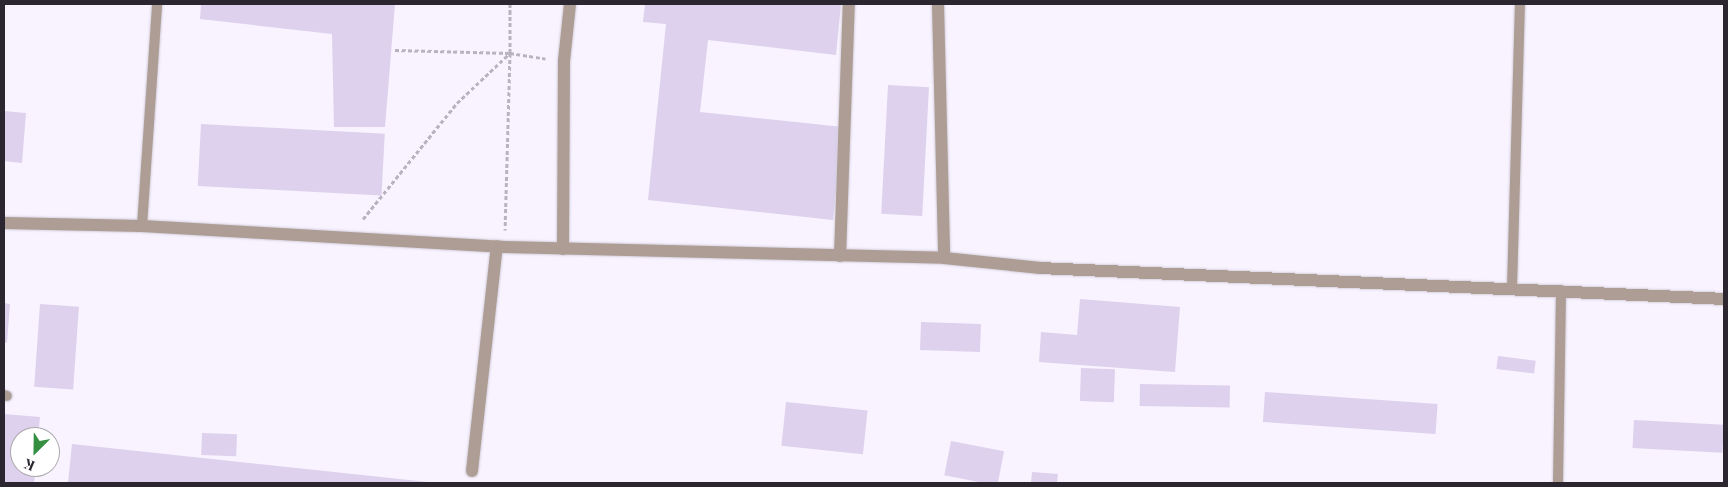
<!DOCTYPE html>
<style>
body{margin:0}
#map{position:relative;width:1728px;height:487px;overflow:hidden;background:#f8f3ff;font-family:"Playfair Display",serif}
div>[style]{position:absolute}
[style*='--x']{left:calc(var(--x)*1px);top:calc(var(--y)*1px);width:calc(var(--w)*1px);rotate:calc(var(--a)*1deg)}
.building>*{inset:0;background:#ddd1ed;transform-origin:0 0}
.path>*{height:3px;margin-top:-1.5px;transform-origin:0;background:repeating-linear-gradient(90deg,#b8b3be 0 4px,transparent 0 6.5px)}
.roads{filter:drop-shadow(0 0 1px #d3ceda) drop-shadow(0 0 1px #d3ceda)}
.service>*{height:10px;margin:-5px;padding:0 5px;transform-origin:5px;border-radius:5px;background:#ad9d95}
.minor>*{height:12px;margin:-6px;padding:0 6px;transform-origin:6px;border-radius:6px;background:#ad9d95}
span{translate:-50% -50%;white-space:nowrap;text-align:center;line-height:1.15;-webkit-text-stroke:4px #fff;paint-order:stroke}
.frame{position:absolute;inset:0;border:5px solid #2b2630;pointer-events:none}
.north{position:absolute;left:10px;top:427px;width:50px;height:50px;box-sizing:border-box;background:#fff;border:1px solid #aaa8ac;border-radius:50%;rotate:203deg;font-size:14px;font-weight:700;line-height:20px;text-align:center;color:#2b2630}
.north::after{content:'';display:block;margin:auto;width:18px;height:22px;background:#348f40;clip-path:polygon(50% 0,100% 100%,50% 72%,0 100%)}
</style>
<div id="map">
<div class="building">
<i style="clip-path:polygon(201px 4px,395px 4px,385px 127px,334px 127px,332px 34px,200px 19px)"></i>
<i style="clip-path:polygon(645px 4px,841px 4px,836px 55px,708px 40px,700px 112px,843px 127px,833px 220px,648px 200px,666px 24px,643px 22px)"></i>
<i style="left:888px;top:85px;width:41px;height:129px;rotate:3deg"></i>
<i style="clip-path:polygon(4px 111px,26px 113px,22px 163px,4px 161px)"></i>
<i style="left:201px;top:124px;width:184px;height:62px;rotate:3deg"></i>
<i style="clip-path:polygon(1080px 299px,1180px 307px,1175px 372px,1039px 362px,1041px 332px,1077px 335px)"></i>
<i style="clip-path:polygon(4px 303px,10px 304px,7px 343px,4px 342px)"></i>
<i style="left:40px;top:304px;width:39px;height:83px;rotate:4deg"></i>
<i style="left:921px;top:322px;width:60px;height:28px;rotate:2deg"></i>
<i style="left:1498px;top:356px;width:38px;height:13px;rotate:7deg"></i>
<i style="left:1081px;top:368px;width:34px;height:33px;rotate:2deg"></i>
<i style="left:1140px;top:384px;width:90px;height:22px;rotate:1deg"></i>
<i style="left:1265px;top:392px;width:173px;height:30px;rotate:4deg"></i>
<i style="left:786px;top:402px;width:82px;height:44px;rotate:6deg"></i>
<i style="clip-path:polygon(4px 414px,40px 417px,38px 437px,20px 437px,20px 467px,36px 467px,34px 483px,4px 483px)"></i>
<i style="left:1634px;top:420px;width:90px;height:28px;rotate:3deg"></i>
<i style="left:202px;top:433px;width:35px;height:22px;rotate:2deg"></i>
<i style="left:951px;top:441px;width:54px;height:35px;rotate:11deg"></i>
<i style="clip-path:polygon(72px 444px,428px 482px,428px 483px,68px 483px)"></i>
<i style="clip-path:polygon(1032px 472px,1058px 474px,1057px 483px,1031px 483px)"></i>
</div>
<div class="path">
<i style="--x:395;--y:50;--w:115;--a:1.5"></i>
<i style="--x:510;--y:53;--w:36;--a:9"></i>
<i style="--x:510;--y:53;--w:49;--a:-90"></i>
<i style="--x:363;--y:219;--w:149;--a:-51"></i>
<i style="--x:457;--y:103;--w:73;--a:-43.3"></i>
<i style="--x:510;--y:53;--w:177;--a:91.6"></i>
</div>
<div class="roads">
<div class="service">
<i style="--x:142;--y:226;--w:223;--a:-86.1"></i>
<i style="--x:1512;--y:288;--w:284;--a:-88.4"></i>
<i style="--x:4;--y:395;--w:3;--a:18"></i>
<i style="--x:1558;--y:483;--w:193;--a:-89.1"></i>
</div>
<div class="minor">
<i style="--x:938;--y:4;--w:254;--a:88.6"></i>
<i style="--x:4;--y:223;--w:138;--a:1.2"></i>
<i style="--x:142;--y:226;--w:364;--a:3.3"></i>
<i style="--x:505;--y:247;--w:439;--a:1.4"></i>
<i style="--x:944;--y:258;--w:97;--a:5.9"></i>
<i style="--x:1040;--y:268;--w:685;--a:2.59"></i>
<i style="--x:563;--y:249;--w:188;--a:-89.7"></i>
<i style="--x:564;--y:61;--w:57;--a:-84"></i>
<i style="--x:840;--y:256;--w:252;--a:-88"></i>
<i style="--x:472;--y:471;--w:226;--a:-83.7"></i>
</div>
</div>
<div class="frame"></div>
<div class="north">K</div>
</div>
